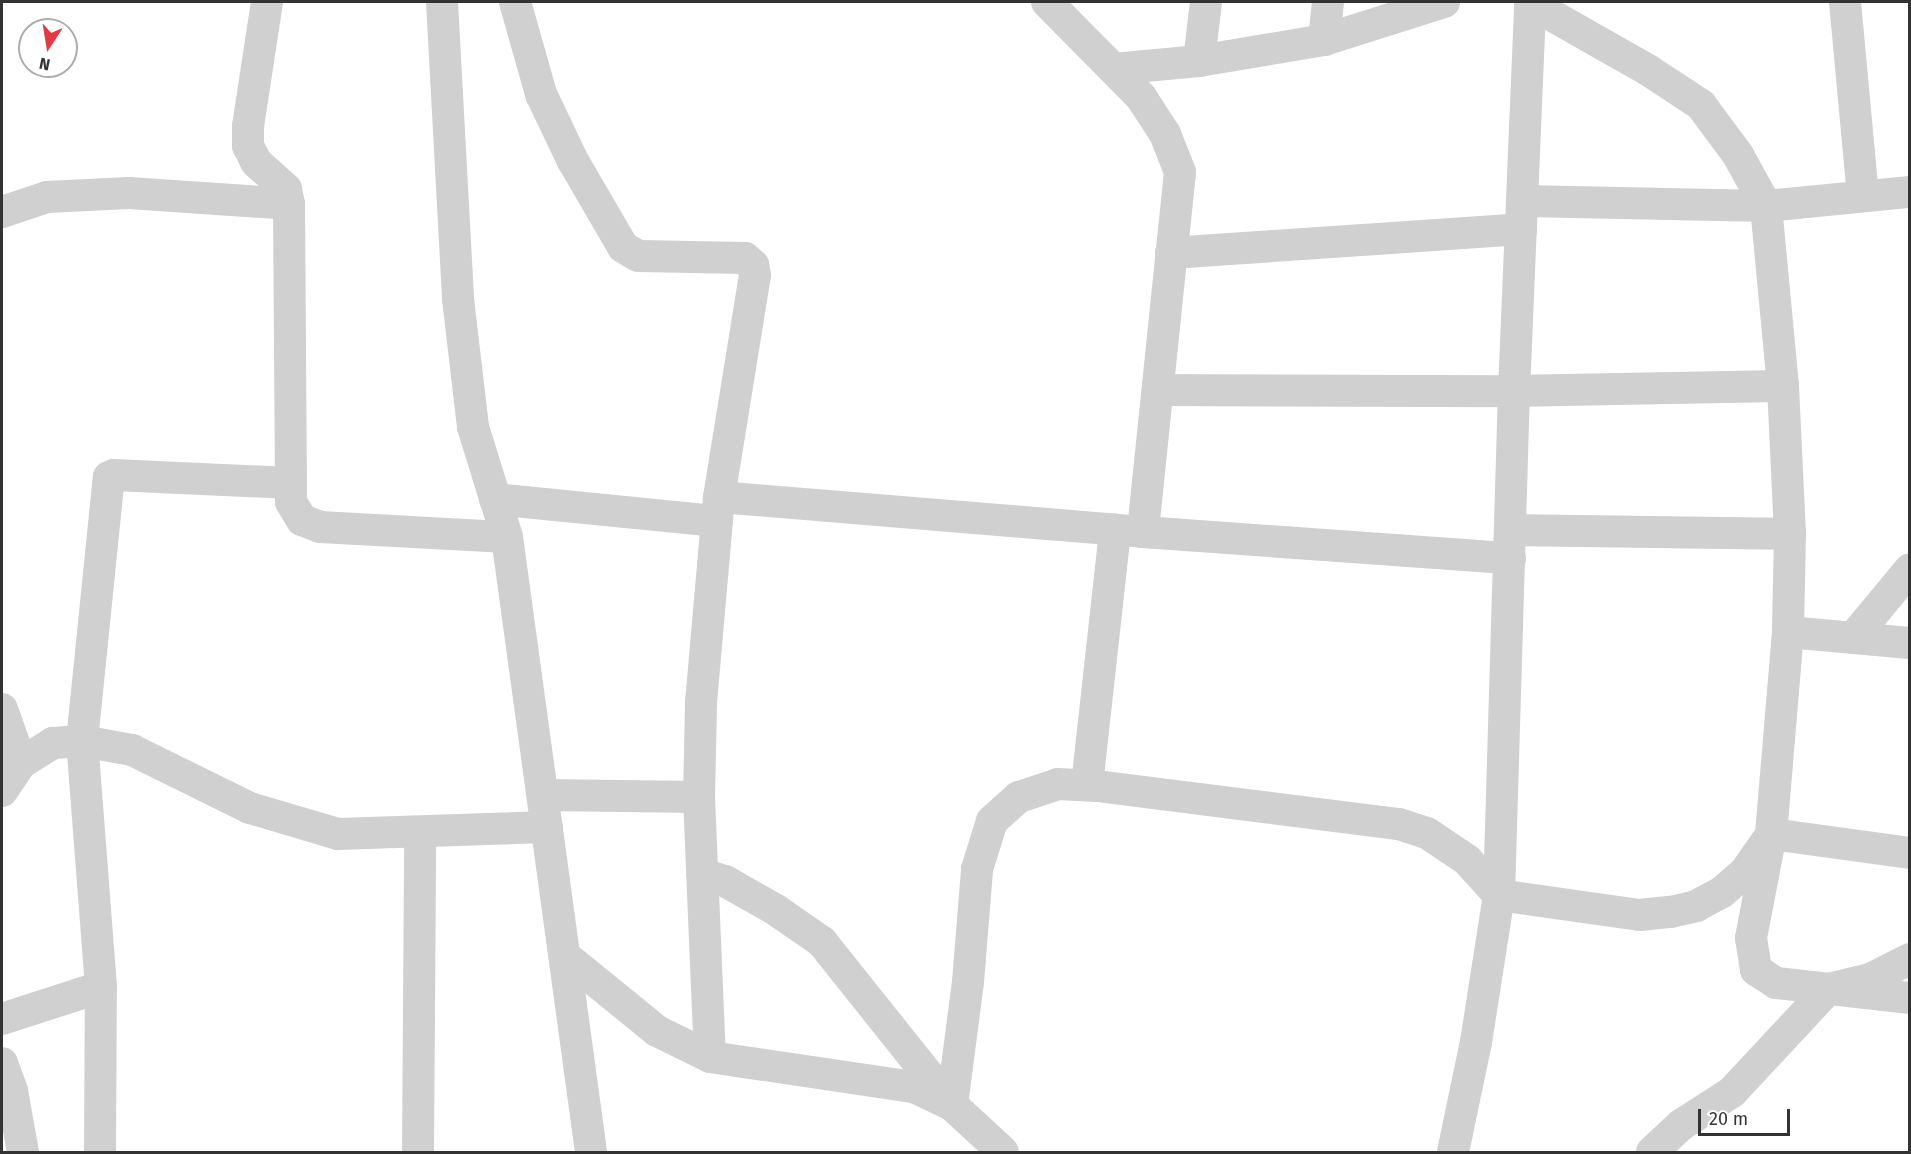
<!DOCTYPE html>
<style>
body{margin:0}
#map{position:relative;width:1911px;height:1154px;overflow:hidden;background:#fff;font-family:"Fira Sans",sans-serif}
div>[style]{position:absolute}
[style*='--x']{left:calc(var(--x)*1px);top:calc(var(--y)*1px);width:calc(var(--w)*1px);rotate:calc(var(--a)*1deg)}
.street>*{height:32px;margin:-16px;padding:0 16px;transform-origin:16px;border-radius:16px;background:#d0d0d0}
span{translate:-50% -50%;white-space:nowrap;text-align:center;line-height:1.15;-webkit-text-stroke:6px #fff;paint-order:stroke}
.frame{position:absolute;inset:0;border:3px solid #333;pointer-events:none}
.north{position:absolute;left:18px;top:18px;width:60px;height:60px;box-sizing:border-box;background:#fff;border:2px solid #adadad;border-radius:50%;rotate:192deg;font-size:16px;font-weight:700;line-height:24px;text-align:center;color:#333}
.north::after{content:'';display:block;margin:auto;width:21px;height:27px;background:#e63946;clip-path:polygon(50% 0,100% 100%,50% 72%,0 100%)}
.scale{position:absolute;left:1698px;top:1109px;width:92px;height:27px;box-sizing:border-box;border:3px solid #333;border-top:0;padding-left:8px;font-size:18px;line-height:21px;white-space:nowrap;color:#333;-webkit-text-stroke:4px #fff;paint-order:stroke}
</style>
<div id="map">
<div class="street">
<i style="--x:267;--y:2;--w:125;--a:98.7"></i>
<i style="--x:248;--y:126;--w:20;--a:90"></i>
<i style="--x:248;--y:146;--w:18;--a:63"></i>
<i style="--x:256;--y:162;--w:40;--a:42"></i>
<i style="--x:286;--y:189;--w:15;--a:79"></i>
<i style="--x:289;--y:204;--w:298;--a:89.6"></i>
<i style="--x:291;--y:502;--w:21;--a:59"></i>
<i style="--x:302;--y:520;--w:19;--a:21"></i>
<i style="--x:320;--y:527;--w:187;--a:3.1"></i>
<i style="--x:442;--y:2;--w:297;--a:86.9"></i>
<i style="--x:458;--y:299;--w:129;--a:83.3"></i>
<i style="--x:473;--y:427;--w:115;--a:72.8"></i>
<i style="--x:507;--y:537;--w:621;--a:82.22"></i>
<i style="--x:515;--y:2;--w:96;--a:74.2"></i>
<i style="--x:541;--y:94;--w:74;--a:64.5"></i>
<i style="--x:573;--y:161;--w:99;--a:59.8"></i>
<i style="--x:623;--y:247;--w:17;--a:31"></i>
<i style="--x:638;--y:256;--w:107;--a:1.1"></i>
<i style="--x:745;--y:258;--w:11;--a:41"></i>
<i style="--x:753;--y:265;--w:10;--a:79"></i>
<i style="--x:755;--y:275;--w:225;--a:99.2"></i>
<i style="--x:719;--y:497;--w:208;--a:95"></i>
<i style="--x:701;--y:704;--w:93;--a:91.2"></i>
<i style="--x:699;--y:797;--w:260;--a:87.6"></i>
<i style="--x:1047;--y:2;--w:134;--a:45.3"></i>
<i style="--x:1141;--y:97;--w:44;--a:57"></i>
<i style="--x:1165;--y:134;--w:41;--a:68.5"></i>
<i style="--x:1180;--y:172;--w:362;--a:95.9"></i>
<i style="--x:1845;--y:2;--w:195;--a:84.7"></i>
<i style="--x:1530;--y:3;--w:136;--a:29.6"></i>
<i style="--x:1648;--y:70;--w:64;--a:33.4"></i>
<i style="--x:1701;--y:105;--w:62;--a:53.5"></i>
<i style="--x:1738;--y:155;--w:58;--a:61.2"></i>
<i style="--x:1766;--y:206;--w:181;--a:84.6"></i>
<i style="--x:1783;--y:386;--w:148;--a:87.3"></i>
<i style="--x:1790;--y:534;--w:98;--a:91.2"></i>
<i style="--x:1788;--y:632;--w:203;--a:94.8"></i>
<i style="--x:1771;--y:834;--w:106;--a:100.9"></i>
<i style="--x:1751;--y:938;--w:32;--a:81"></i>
<i style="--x:1756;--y:970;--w:24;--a:33"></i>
<i style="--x:1776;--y:983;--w:135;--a:6.4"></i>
<i style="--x:1324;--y:40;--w:38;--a:-84"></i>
<i style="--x:1199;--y:61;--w:59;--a:-83.2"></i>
<i style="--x:1114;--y:69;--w:85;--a:-5.4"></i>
<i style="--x:1199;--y:61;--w:127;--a:-9.5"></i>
<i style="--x:1324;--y:40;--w:126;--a:-17.6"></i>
<i style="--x:1522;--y:201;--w:244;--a:1.2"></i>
<i style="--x:1766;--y:206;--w:145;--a:-5.6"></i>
<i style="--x:2;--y:212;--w:47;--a:-18.4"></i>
<i style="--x:47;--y:197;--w:82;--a:-2.8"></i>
<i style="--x:129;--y:193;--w:160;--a:3.9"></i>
<i style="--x:1171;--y:253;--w:351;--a:-3.9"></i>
<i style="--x:1158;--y:390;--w:356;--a:0.2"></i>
<i style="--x:1514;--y:391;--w:269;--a:-1.1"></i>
<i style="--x:719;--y:497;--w:425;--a:4.7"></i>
<i style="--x:1143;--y:532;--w:368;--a:4.1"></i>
<i style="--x:495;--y:499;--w:223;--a:5.7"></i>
<i style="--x:1511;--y:530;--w:279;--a:0.8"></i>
<i style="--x:1788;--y:632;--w:122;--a:5.2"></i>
<i style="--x:1853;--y:638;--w:89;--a:-50.4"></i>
<i style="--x:2;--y:709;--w:57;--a:70.6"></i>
<i style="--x:1087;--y:785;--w:257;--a:-83.7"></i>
<i style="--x:2;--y:791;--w:34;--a:-56"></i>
<i style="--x:21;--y:763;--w:38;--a:-32"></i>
<i style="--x:53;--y:743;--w:29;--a:-4"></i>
<i style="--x:82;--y:741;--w:51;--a:10.2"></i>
<i style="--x:132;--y:750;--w:131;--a:26.2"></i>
<i style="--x:250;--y:808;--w:92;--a:16.5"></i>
<i style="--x:338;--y:834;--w:209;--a:-1.9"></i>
<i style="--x:543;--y:795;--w:156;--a:0.7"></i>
<i style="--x:1771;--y:834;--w:140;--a:7.8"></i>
<i style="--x:702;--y:874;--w:24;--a:17"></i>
<i style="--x:725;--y:881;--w:59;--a:29.6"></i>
<i style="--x:776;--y:910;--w:56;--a:34.8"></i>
<i style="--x:822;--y:942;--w:208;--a:51.4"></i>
<i style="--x:952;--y:1105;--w:69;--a:42.7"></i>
<i style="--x:566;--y:957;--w:117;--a:39.1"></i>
<i style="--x:657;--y:1031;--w:59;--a:26.1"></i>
<i style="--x:710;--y:1057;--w:206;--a:8.4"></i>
<i style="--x:914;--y:1087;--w:42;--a:25.3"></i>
<i style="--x:2;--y:1019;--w:104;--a:-17.9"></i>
<i style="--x:2;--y:1063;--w:30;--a:70"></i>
<i style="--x:12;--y:1091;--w:62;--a:79.8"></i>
<i style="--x:952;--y:1105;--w:124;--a:-82.6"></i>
<i style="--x:968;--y:982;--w:113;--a:-85.4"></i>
<i style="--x:977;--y:869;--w:50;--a:-72.6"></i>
<i style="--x:992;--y:821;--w:36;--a:-42"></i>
<i style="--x:1019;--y:797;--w:41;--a:-18.4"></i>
<i style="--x:1058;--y:784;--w:39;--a:3"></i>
<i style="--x:1097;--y:786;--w:304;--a:7.2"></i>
<i style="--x:1399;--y:824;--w:29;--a:18"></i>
<i style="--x:1427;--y:833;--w:48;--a:34"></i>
<i style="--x:1467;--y:860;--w:47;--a:47.6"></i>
<i style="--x:1499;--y:895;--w:142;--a:8.1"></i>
<i style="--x:1640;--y:915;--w:31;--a:-6"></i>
<i style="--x:1671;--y:912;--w:26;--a:-13"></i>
<i style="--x:1696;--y:906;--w:30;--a:-28"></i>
<i style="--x:1722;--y:892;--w:30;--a:-41"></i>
<i style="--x:1745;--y:872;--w:37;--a:-55"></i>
<i style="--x:100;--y:1152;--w:165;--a:-89.7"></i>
<i style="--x:101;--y:987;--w:247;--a:-94.4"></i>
<i style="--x:82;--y:741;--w:265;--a:-84.2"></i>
<i style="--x:109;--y:477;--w:5;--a:-22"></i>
<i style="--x:114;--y:475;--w:177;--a:2.6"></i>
<i style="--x:418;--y:1152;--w:319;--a:-89.6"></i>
<i style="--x:1453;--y:1152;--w:112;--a:-78.2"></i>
<i style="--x:1476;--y:1042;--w:149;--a:-81.1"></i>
<i style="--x:1499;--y:895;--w:504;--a:-88.3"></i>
<i style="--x:1514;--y:391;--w:389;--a:-87.6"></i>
<i style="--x:1652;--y:1152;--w:40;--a:-43"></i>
<i style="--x:1681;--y:1125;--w:61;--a:-32.9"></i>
<i style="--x:1732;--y:1092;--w:141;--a:-47"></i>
<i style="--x:1828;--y:989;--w:43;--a:-13.4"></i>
<i style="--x:1870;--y:979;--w:45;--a:-26.6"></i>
</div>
<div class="frame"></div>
<div class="north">N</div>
<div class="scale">20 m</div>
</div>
